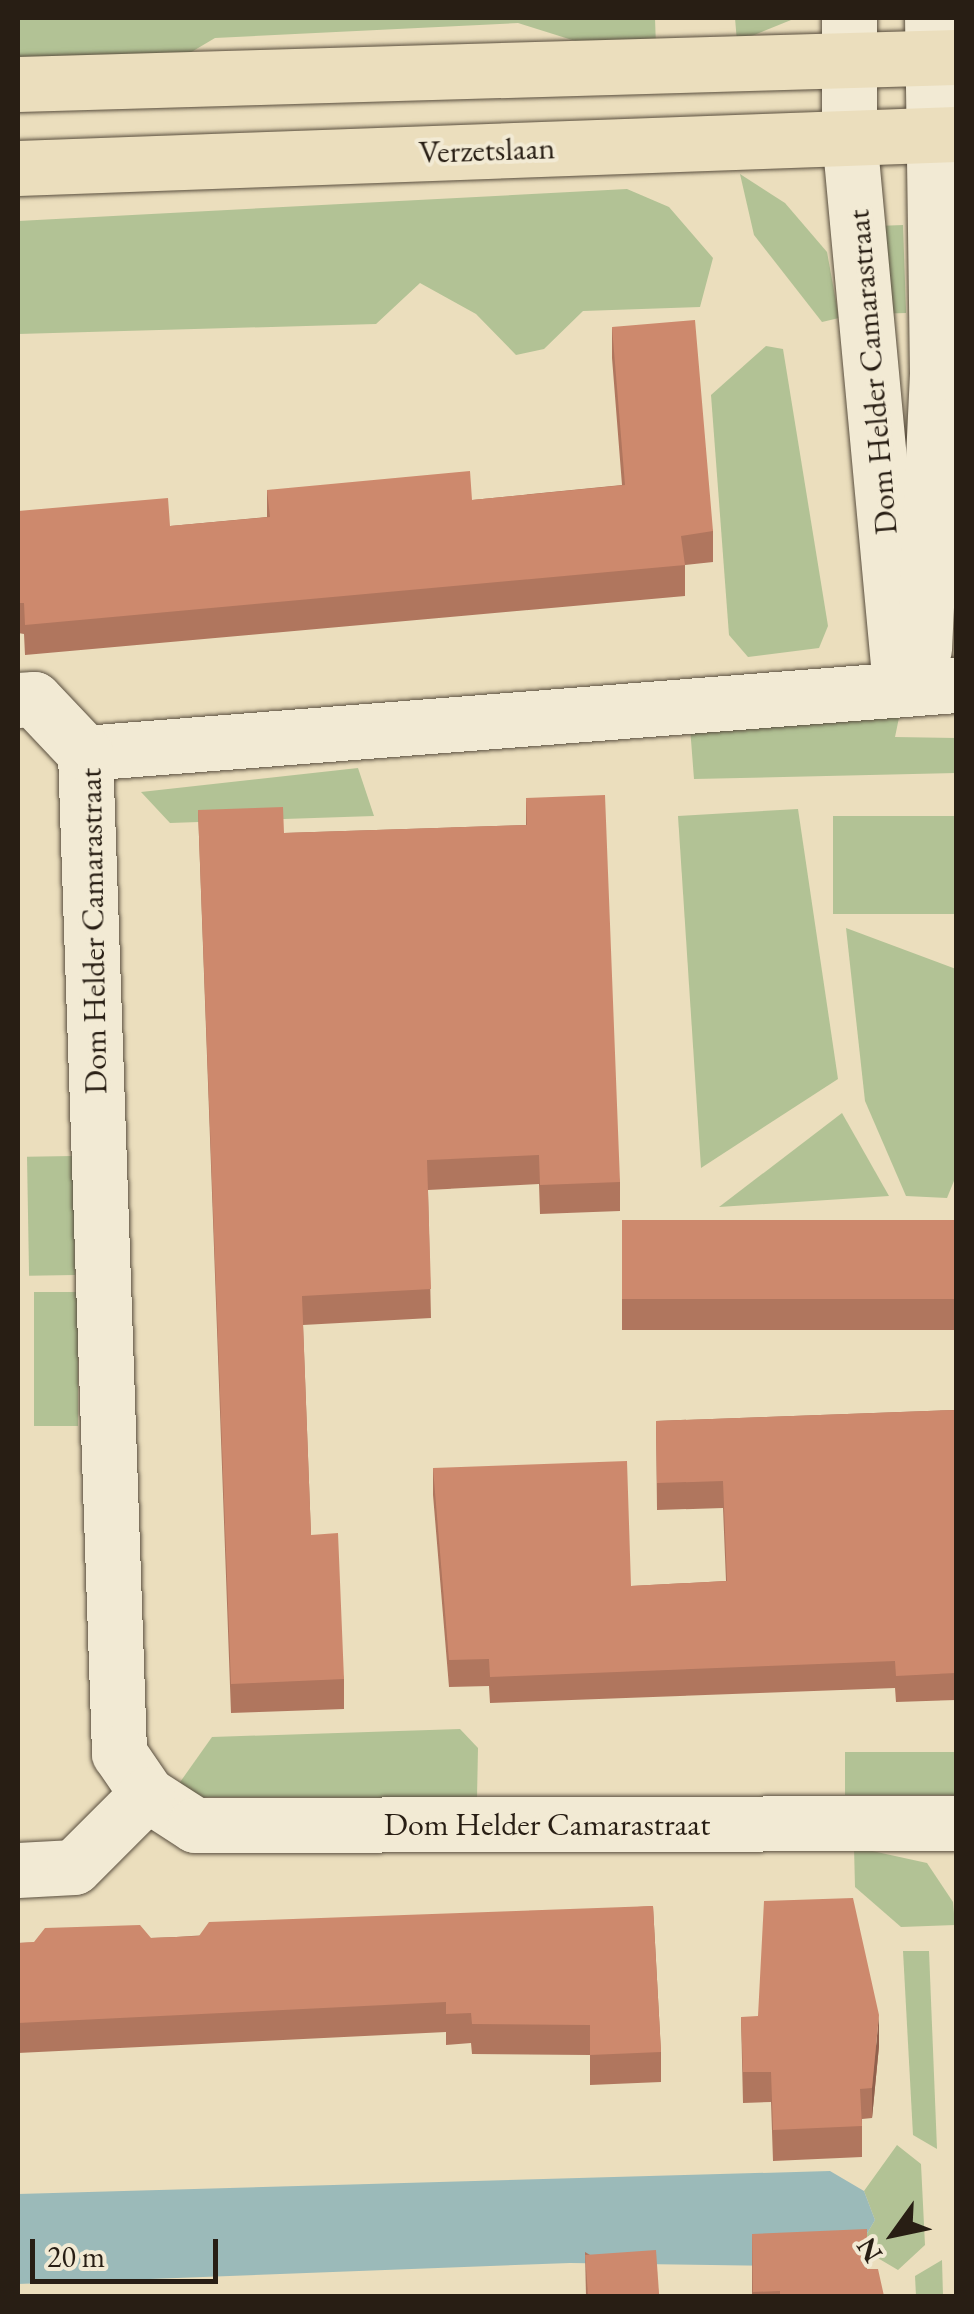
<!DOCTYPE html>
<style>
body{margin:0}
#map{position:relative;width:974px;height:2314px;overflow:hidden;background:#ebdebd;font-family:"EB Garamond",serif}
div>[style]{position:absolute}
[style*='--x']{left:calc(var(--x)*1px);top:calc(var(--y)*1px);width:calc(var(--w)*1px);rotate:calc(var(--a)*1deg)}
.green>*{inset:0;background:#b2c295;transform-origin:0 0}
.water>*{inset:0;background:#9bbab9}
.roads{filter:drop-shadow(0 0 2px #594e3e) drop-shadow(0 0 2px #594e3e)}
.minor>*{height:55px;margin:-27.5px;padding:0 27.5px;transform-origin:27.5px;border-radius:27.5px;background:#f2ead4}
.major>*{height:55px;margin:-27.5px;padding:0 27.5px;transform-origin:27.5px;border-radius:27.5px;background:#ebdebd}
.wall>*{inset:0;background:#b0765e;transform-origin:0 0}
.shaded-wall>*{inset:0;background:#90604c}
.building>*{inset:0;background:#cd896d;transform-origin:0 0}
span{translate:-50% -50%;white-space:nowrap;text-align:center;line-height:1.15;-webkit-text-stroke:8px #f2ead4;paint-order:stroke}
.street-label{font-size:32px;color:#281e14}
.frame{position:absolute;inset:0;border:20px solid #281e14;pointer-events:none}
.north{position:absolute;left:844px;top:2184px;width:100px;height:100px;-webkit-text-stroke:8px #f2ead4;paint-order:stroke;rotate:237deg;font-size:28px;font-weight:700;line-height:40px;text-align:center;color:#281e14}
.north::after{content:'';display:block;margin:auto;width:35px;height:45px;background:#281e14;clip-path:polygon(50% 0,100% 100%,50% 72%,0 100%)}
.scale{position:absolute;left:30px;top:2239px;width:188px;height:45px;box-sizing:border-box;border:5px solid #281e14;border-top:0;padding-left:12px;font-size:30px;line-height:35px;white-space:nowrap;color:#281e14;-webkit-text-stroke:8px #f2ead4;paint-order:stroke}
</style>
<div id="map">
<div class="green">
<i style="clip-path:polygon(18px 18px,655px 18px,656px 47px,604px 50px,518px 23px,215px 38px,166px 67px,18px 78px)"></i>
<i style="clip-path:polygon(735px 18px,796px 18px,737px 42px)"></i>
<i style="clip-path:polygon(740px 174px,785px 203px,827px 252px,839px 318px,822px 322px,754px 235px)"></i>
<i style="clip-path:polygon(627px 189px,669px 207px,713px 258px,700px 307px,583px 311px,544px 349px,516px 355px,476px 314px,420px 283px,376px 324px,18px 334px,18px 221px)"></i>
<i style="left:903px;top:225px;width:88px;height:26px;rotate:88deg"></i>
<i style="clip-path:polygon(766px 346px,783px 349px,828px 626px,819px 648px,748px 657px,729px 635px,711px 395px)"></i>
<i style="clip-path:polygon(901px 708px,895px 737px,956px 738px,956px 773px,694px 779px,690px 727px)"></i>
<i style="clip-path:polygon(358px 768px,374px 816px,170px 823px,141px 792px)"></i>
<i style="clip-path:polygon(798px 809px,838px 1079px,701px 1168px,678px 816px)"></i>
<i style="left:956px;top:816px;width:98px;height:123px;rotate:90deg"></i>
<i style="clip-path:polygon(846px 928px,956px 969px,956px 1176px,947px 1198px,906px 1196px,865px 1101px)"></i>
<i style="clip-path:polygon(842px 1113px,889px 1196px,719px 1207px)"></i>
<i style="left:73px;top:1156px;width:119px;height:46px;rotate:89deg"></i>
<i style="left:78px;top:1292px;width:134px;height:44px;rotate:90deg"></i>
<i style="clip-path:polygon(460px 1729px,478px 1748px,477px 1798px,197px 1797px,178px 1785px,212px 1737px)"></i>
<i style="left:956px;top:1752px;width:43px;height:111px;rotate:90deg"></i>
<i style="clip-path:polygon(854px 1847px,927px 1863px,953px 1902px,955px 1925px,901px 1927px,855px 1887px)"></i>
<i style="clip-path:polygon(903px 1951px,929px 1951px,937px 2149px,913px 2135px)"></i>
<i style="clip-path:polygon(897px 2145px,921px 2164px,925px 2245px,898px 2270px,859px 2247px,875px 2220px,864px 2191px)"></i>
<i style="clip-path:polygon(942px 2260px,943px 2296px,916px 2296px,915px 2276px)"></i>
</div>
<div class="water">
<i style="clip-path:polygon(830px 2171px,864px 2191px,875px 2220px,859px 2247px,785px 2266px,570px 2263px,18px 2284px,18px 2194px)"></i>
</div>
<div class="roads">
<div class="minor">
<i style="--x:849;--y:18;--w:118;--a:90"></i>
<i style="--x:849;--y:136;--w:552;--a:84.7"></i>
<i style="--x:924;--y:649;--w:276;--a:-87.3"></i>
<i style="--x:937;--y:373;--w:355;--a:-90.8"></i>
<i style="--x:956;--y:685;--w:874;--a:175.54"></i>
<i style="--x:85;--y:753;--w:1001;--a:88.05"></i>
<i style="--x:119;--y:1753;--w:50;--a:55.7"></i>
<i style="--x:147;--y:1794;--w:57;--a:32.9"></i>
<i style="--x:195;--y:1825;--w:761;--a:-0.15"></i>
<i style="--x:18;--y:700;--w:16;--a:-4"></i>
<i style="--x:34;--y:699;--w:74;--a:46.6"></i>
<i style="--x:18;--y:1870;--w:56;--a:-3.1"></i>
<i style="--x:74;--y:1867;--w:103;--a:-45"></i>
</div>
<div class="major">
<i style="--x:18;--y:84;--w:938;--a:-1.65"></i>
<i style="--x:18;--y:168;--w:939;--a:-2.08"></i>
</div>
</div>
<div class="wall">
<i style="clip-path:polygon(612px 327px,713px 531px,713px 562px,685px 565px,685px 596px,25px 655px,24px 634px,18px 633px,18px 511px,170px 526px,267px 517px,267px 490px,472px 500px,622px 485px,612px 358px)"></i>
<i style="clip-path:polygon(526px 798px,620px 1182px,620px 1211px,540px 1214px,539px 1184px,428px 1190px,431px 1318px,303px 1325px,311px 1535px,344px 1679px,344px 1709px,231px 1713px,198px 810px,284px 833px,526px 825px)"></i>
<i style="left:956px;top:1220px;width:110px;height:334px;rotate:90deg"></i>
<i style="clip-path:polygon(956px 1410px,956px 1700px,896px 1702px,895px 1688px,490px 1703px,489px 1686px,449px 1687px,433px 1495px,433px 1468px,631px 1586px,726px 1581px,723px 1508px,657px 1510px,656px 1421px)"></i>
<i style="clip-path:polygon(653px 1906px,661px 2052px,661px 2082px,590px 2085px,590px 2055px,472px 2054px,471px 2043px,446px 2045px,446px 2032px,18px 2053px,18px 1943px,176px 1937px)"></i>
<i style="clip-path:polygon(741px 2017px,879px 2046px,872px 2118px,862px 2119px,862px 2157px,773px 2161px,771px 2102px,743px 2103px)"></i>
<i style="clip-path:polygon(752px 2234px,867px 2269px,884px 2296px,752px 2296px)"></i>
<i style="clip-path:polygon(585px 2252px,659px 2296px,586px 2296px)"></i>
</div>
<div class="shaded-wall">
<i style="clip-path:polygon(879px 2015px,879px 2046px,872px 2118px,872px 2088px)"></i>
</div>
<div class="building">
<i style="clip-path:polygon(695px 320px,713px 531px,681px 536px,685px 565px,25px 625px,24px 603px,18px 603px,18px 511px,168px 498px,170px 526px,270px 517px,267px 490px,470px 471px,472px 500px,625px 485px,612px 327px)"></i>
<i style="clip-path:polygon(605px 795px,620px 1182px,540px 1185px,539px 1155px,427px 1160px,431px 1289px,302px 1296px,311px 1535px,338px 1533px,344px 1679px,231px 1684px,198px 810px,283px 807px,284px 833px,527px 825px,526px 798px)"></i>
<i style="left:956px;top:1220px;width:79px;height:334px;rotate:90deg"></i>
<i style="clip-path:polygon(956px 1410px,956px 1673px,896px 1676px,895px 1661px,490px 1677px,489px 1659px,449px 1660px,433px 1468px,627px 1461px,631px 1586px,727px 1581px,723px 1481px,657px 1483px,656px 1421px)"></i>
<i style="clip-path:polygon(853px 1898px,879px 2015px,872px 2088px,860px 2089px,862px 2126px,773px 2130px,771px 2072px,743px 2072px,741px 2017px,758px 2016px,764px 1901px)"></i>
<i style="clip-path:polygon(653px 1906px,661px 2052px,590px 2055px,590px 2025px,472px 2024px,471px 2013px,446px 2014px,446px 2002px,18px 2023px,18px 1943px,34px 1942px,45px 1928px,140px 1925px,151px 1938px,176px 1937px,199px 1936px,209px 1922px)"></i>
<i style="clip-path:polygon(867px 2229px,867px 2269px,878px 2269px,884px 2296px,780px 2296px,780px 2291px,753px 2292px,752px 2234px)"></i>
<i style="left:656px;top:2250px;width:46px;height:71px;rotate:86deg"></i>
</div>
<div class="street-label">
<span style="left:487px;top:150px;rotate:-2deg">Verzetslaan</span>
<span style="left:872px;top:372px;rotate:-95deg">Dom Helder Camarastraat</span>
<span style="left:93px;top:931px;rotate:-91deg">Dom Helder Camarastraat</span>
<span style="left:547px;top:1824px">Dom Helder Camarastraat</span>
</div>
<div class="frame"></div>
<div class="north">N</div>
<div class="scale">20 m</div>
</div>
